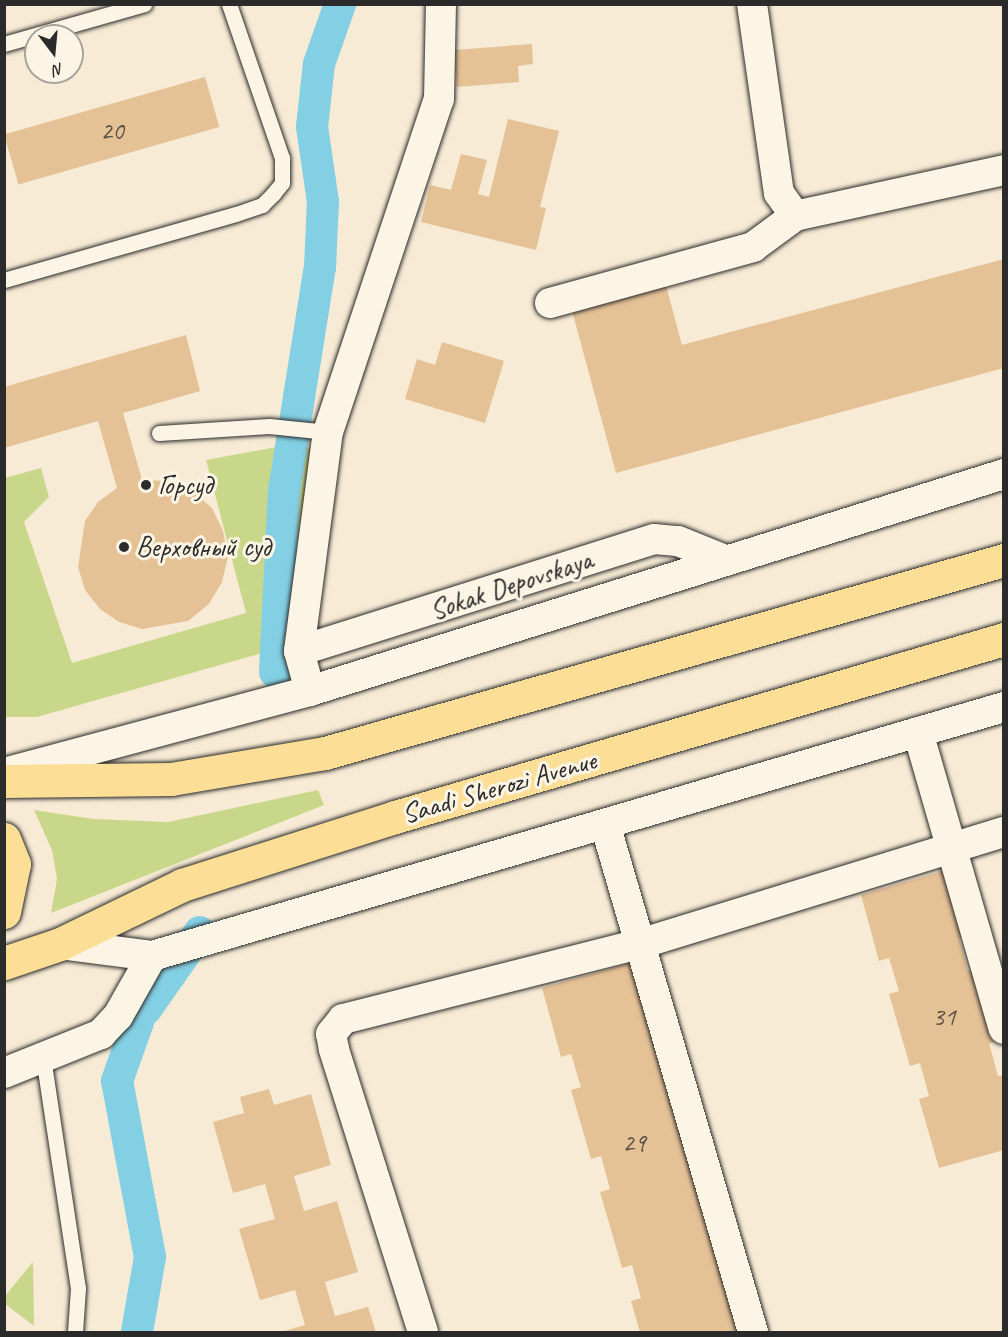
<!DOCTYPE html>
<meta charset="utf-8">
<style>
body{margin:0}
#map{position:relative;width:1008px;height:1337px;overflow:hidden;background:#f7ebd5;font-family:Caveat,sans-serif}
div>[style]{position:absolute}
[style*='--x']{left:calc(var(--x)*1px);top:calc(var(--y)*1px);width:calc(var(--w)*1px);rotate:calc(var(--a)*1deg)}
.green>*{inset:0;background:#c9d78b}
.canal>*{height:32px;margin:-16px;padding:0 16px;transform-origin:16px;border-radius:16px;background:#83cfe3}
.building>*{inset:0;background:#e5c196;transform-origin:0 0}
.roads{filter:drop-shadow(0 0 2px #2b2b2b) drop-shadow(0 0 2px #2b2b2b)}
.lane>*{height:15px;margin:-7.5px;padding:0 7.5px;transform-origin:7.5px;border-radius:7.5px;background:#fcf5e5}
.street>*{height:30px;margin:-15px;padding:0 15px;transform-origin:15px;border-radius:15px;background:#fcf5e5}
.primary>*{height:33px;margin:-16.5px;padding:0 16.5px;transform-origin:16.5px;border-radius:16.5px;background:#fdde96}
.highway>*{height:33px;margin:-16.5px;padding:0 16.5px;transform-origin:16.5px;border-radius:16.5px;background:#fdde96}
.dots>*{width:16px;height:16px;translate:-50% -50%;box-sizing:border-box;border:3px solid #fcf5e5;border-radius:50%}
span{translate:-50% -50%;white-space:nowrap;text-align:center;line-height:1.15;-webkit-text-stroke:6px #fcf5e5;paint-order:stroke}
.number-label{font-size:26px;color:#5a5046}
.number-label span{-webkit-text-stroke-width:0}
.poi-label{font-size:28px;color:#2b2b2b}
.left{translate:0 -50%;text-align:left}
.street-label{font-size:28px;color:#2b2b2b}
.frame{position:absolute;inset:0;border:6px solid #2b2b2b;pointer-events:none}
.north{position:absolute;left:24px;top:24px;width:60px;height:60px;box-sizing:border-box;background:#fcf5e5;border:2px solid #a8a49b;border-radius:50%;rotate:164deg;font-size:16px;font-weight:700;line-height:24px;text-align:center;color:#2b2b2b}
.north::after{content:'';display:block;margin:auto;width:21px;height:27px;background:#2b2b2b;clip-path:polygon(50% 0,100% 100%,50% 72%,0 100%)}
</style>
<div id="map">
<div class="green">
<i style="clip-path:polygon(277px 447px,319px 448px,273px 650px,37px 717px,5px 717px,5px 478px,41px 468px,49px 497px,24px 522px,72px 663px,246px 613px,206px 460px)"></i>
<i style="clip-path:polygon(318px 790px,324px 805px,51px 913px,57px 879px,52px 850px,34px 810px,93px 819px,168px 822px)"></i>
<i style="clip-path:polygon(33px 1262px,34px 1326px,4px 1303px,5px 1296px)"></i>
</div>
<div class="canal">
<i style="--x:275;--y:672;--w:181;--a:-87.2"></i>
<i style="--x:284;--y:491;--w:227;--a:-80.9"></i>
<i style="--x:320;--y:267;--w:65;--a:-87.4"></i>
<i style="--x:323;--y:202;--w:76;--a:-98.3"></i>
<i style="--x:312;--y:127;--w:63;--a:-83.7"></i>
<i style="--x:319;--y:64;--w:64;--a:-70.7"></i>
<i style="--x:146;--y:1009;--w:94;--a:-55"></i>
<i style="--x:137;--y:1332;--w:76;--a:-80.2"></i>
<i style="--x:150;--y:1257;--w:179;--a:-100.6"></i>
<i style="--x:117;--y:1081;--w:66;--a:-70.5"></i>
</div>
<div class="building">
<i style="clip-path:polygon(532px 44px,533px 64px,518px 66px,519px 82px,457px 87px,454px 50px)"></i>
<i style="left:205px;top:77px;width:52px;height:209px;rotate:74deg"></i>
<i style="clip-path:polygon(508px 119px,559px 131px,540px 207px,546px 208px,536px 250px,421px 222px,430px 185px,451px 190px,461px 154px,487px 160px,478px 194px,489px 197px)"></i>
<i style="clip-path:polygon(1004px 259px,1004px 368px,616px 473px,571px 307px,665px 282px,682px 345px)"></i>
<i style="clip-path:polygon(186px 335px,200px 391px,123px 413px,142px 480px,168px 481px,192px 491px,212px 508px,223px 531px,228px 557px,222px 582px,209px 604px,188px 621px,142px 629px,119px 622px,100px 609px,85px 590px,78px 567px,85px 521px,98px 502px,117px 488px,98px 421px,4px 448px,4px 387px)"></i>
<i style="clip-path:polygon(442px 342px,504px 361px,485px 423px,405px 399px,417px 359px,435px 365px)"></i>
<i style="clip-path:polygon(950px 869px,969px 935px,959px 938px,968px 971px,978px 968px,999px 1041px,989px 1043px,998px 1076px,1004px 1075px,1004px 1150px,939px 1168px,919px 1099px,929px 1096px,920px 1063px,910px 1066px,889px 994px,899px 991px,889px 958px,879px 961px,861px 895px)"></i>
<i style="clip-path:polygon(641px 960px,720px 1236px,710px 1239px,720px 1272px,729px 1269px,747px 1332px,640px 1332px,631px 1301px,641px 1298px,632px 1265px,622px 1268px,600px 1192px,610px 1189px,601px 1156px,591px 1159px,571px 1090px,581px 1087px,571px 1054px,561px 1057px,542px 988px)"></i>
<i style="clip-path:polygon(269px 1089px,274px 1105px,311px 1094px,331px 1165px,294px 1176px,304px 1211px,337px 1201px,358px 1272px,325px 1282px,335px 1316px,368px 1307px,376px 1332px,281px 1332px,305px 1325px,295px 1290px,260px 1300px,239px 1229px,275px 1219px,265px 1184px,233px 1193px,213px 1122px,244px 1113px,240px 1097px)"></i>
</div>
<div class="roads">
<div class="lane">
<i style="--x:4;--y:44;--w:146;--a:-15.9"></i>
<i style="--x:4;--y:280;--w:241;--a:-15.9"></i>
<i style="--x:236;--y:214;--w:28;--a:-19"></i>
<i style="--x:262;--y:205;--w:16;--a:-45"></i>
<i style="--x:273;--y:194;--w:14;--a:-51"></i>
<i style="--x:282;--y:183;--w:25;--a:-90"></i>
<i style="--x:282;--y:158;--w:163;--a:-109"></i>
<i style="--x:159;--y:433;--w:110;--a:-3.6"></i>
<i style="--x:269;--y:426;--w:59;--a:5.8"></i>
<i style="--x:43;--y:1057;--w:234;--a:81.4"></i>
<i style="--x:78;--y:1288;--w:44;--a:93.9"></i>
</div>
<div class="street">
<i style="--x:752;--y:4;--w:191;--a:81.9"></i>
<i style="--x:779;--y:193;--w:28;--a:55"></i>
<i style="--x:795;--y:216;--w:214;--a:-12.4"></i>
<i style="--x:550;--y:303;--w:211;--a:-15.4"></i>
<i style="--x:753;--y:247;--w:52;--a:-36.4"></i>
<i style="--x:299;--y:651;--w:372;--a:-17.5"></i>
<i style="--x:654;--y:539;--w:24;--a:5"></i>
<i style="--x:678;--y:541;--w:48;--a:21.8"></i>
<i style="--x:310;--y:691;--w:41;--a:-105.4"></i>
<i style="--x:299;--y:651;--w:221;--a:-82.5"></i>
<i style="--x:328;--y:432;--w:351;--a:-71.6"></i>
<i style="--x:439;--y:99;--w:95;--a:-88.8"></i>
<i style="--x:918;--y:732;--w:309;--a:73.9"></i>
<i style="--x:4;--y:773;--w:317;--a:-15"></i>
<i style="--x:310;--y:691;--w:727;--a:-17.36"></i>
<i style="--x:605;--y:824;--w:529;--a:73.76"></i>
<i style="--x:60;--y:944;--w:93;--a:7.4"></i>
<i style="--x:152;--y:956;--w:888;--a:-16.29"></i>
<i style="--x:4;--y:1073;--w:105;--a:-21.9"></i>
<i style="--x:101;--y:1034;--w:25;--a:-47"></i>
<i style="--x:118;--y:1016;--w:69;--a:-60.5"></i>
<i style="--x:423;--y:1332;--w:297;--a:-107.5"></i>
<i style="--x:334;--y:1049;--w:15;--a:-101"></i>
<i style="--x:331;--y:1034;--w:19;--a:-51"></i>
<i style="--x:343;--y:1019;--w:309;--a:-14.2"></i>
<i style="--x:643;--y:943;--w:378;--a:-17.1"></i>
</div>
<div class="primary">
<i style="--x:4;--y:781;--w:167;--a:-0.7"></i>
<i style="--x:171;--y:779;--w:156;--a:-9.6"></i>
<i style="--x:325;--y:753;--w:706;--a:-15.87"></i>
<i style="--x:4;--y:963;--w:59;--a:-18.7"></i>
<i style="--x:60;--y:944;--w:136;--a:-25.8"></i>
<i style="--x:182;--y:885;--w:224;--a:-17.7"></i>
<i style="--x:395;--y:817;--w:634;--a:-16.29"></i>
</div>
<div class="highway">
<i style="--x:4;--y:839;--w:27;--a:68"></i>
<i style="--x:14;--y:864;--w:49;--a:101.8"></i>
</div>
</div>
<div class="dots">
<i style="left:146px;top:485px;background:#2b2b2b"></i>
<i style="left:124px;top:547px;background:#2b2b2b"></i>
</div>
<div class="number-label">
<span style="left:112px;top:131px">20</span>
<span style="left:944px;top:1017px">31</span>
<span style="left:634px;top:1143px">29</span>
</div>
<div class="poi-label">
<span class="left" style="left:158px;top:485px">Горсуд</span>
<span class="left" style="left:136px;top:547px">Верховный суд</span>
</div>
<div class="street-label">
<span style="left:511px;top:585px;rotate:-18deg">Sokak Depovskaya</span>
<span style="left:499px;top:787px;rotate:-16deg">Saadi Sherozi Avenue</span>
</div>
<div class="frame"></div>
<div class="north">N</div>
</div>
